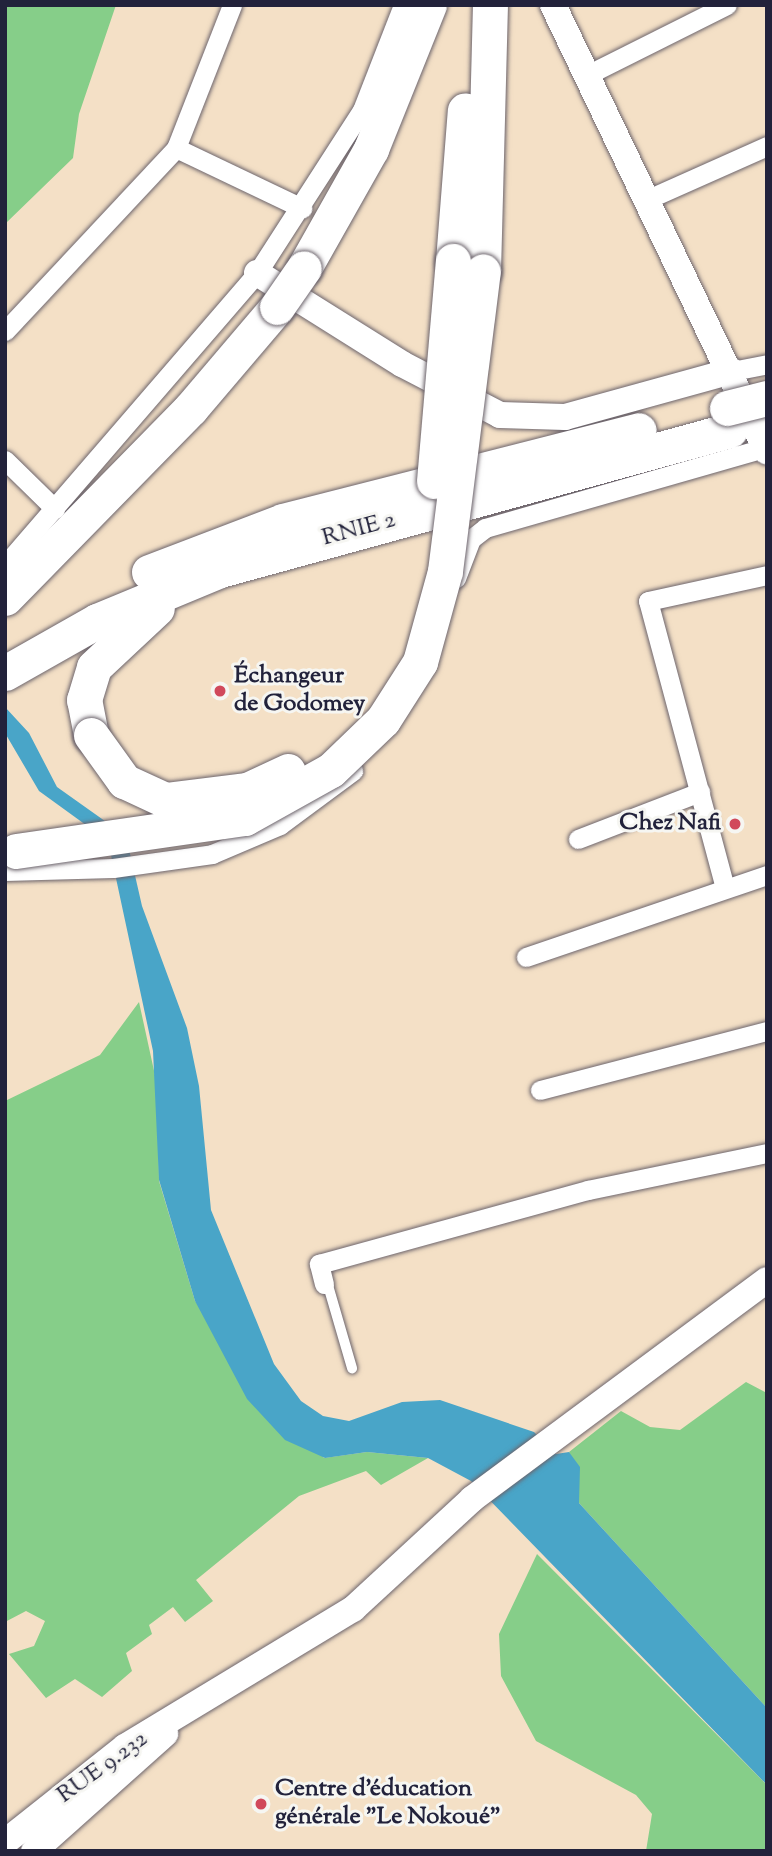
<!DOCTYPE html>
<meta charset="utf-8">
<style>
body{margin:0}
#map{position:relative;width:772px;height:1856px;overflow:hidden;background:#f4e0c6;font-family:"Sorts Mill Goudy",serif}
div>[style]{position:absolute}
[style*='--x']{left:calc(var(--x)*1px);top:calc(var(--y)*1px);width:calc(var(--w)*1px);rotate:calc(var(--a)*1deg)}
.green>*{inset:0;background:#86ce89}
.water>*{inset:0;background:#49a5c8}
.roads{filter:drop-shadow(0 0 2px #6c646c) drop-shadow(0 0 2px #6c646c)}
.lane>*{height:10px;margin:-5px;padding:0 5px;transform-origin:5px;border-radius:5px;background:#fff}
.street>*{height:19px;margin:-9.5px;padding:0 9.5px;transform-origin:9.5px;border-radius:9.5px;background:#fff}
.secondary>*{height:26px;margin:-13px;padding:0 13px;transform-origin:13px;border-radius:13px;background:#fff}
.highway>*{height:35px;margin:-17.5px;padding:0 17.5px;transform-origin:17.5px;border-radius:17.5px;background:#fff}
.bridges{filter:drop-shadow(0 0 2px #6c646c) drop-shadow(0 0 2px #6c646c)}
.highway-bridge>*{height:35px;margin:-17.5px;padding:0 17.5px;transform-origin:17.5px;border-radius:17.5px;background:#fff}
.dots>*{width:19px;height:19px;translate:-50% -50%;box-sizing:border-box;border:4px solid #f6f6f2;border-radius:50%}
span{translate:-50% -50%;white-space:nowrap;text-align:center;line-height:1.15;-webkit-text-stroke:6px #f6f6f2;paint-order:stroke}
.street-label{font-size:24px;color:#22223b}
.poi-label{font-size:24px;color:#22223b;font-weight:700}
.left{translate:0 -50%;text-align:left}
.right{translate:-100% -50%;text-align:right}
.frame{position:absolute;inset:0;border:7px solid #22223b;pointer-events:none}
</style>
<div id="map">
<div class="green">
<i style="clip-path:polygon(5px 5px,116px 5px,79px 114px,73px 158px,5px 224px)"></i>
<i style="clip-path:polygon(139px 1002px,158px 1089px,159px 1181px,195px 1301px,324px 1458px,367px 1452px,428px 1458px,381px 1485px,366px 1471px,299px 1496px,196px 1580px,213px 1601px,185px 1622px,173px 1607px,149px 1625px,152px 1634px,126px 1653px,132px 1671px,102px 1697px,75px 1679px,46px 1698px,9px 1654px,34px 1646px,45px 1621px,26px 1611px,5px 1622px,5px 1101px,100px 1055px)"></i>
<i style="clip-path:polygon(746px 1382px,767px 1393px,767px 1708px,579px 1503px,579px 1476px,569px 1452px,621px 1411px,650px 1427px,680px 1430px)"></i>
<i style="clip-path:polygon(537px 1554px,767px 1785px,767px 1851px,646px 1851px,652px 1814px,636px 1795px,536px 1741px,501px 1676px,499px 1634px)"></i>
</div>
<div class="water">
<i style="clip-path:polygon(5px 707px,29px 733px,57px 787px,126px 836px,142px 906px,187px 1028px,199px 1086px,211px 1210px,274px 1364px,301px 1401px,323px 1416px,349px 1421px,402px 1402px,440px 1400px,534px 1432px,556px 1454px,569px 1452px,580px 1467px,579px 1503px,767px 1708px,767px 1785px,471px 1481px,428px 1458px,367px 1452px,325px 1458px,285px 1440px,247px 1399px,195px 1301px,159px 1180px,153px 1051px,108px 841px,39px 791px,5px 733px)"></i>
</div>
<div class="roads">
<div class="lane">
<i style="--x:327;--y:1282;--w:90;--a:73.8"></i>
</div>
<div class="street">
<i style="--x:589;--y:74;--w:154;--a:-26.6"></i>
<i style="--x:176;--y:148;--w:140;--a:25.5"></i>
<i style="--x:648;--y:199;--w:130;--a:-24"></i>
<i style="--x:5;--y:331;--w:250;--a:-46.9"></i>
<i style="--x:176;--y:148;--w:154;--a:-68.6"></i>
<i style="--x:732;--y:371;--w:36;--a:-11"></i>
<i style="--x:5;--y:460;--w:70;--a:44.4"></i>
<i style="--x:5;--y:565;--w:386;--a:-49.2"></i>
<i style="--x:257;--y:273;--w:194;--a:-57.2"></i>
<i style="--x:362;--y:110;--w:113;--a:-68.7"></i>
<i style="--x:456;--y:578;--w:42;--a:-69"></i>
<i style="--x:471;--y:539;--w:18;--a:-38"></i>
<i style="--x:485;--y:528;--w:293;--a:-16"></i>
<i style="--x:578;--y:839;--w:131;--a:-21.1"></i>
<i style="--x:5;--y:871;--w:108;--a:-1.6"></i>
<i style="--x:113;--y:868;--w:100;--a:-8"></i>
<i style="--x:212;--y:854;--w:74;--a:-23.1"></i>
<i style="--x:280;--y:825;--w:91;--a:-36.5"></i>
<i style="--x:725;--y:888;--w:297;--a:-105"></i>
<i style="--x:648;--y:601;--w:122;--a:-12.3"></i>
<i style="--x:526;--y:957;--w:255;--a:-18.8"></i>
<i style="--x:540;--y:1090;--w:235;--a:-14.6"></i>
<i style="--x:324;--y:1284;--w:21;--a:-104"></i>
<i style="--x:319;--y:1264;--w:279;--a:-15.4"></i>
<i style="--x:588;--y:1190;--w:183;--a:-11.7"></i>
</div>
<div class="secondary">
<i style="--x:553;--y:5;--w:495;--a:64.4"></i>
<i style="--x:257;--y:273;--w:171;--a:32.1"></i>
<i style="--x:402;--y:364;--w:110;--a:27.5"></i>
<i style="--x:500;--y:415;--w:65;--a:1.8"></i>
<i style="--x:565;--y:417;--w:173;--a:-15.4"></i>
<i style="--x:5;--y:1842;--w:153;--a:-38.4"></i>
<i style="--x:125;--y:1747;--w:267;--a:-31.2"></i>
<i style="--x:353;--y:1609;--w:162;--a:-42.7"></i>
<i style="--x:472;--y:1499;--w:367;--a:-36.6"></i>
<i style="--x:34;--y:1851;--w:176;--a:-41.8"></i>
</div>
<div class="highway">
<i style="--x:453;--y:261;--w:151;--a:-85.5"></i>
<i style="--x:304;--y:268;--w:137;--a:-60.6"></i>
<i style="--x:371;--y:149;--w:155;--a:-68.1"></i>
<i style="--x:483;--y:271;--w:266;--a:-88.5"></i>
<i style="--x:149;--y:572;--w:143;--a:-20.8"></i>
<i style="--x:283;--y:521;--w:367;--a:-14.3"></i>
<i style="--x:5;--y:598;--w:266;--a:-45.6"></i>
<i style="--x:191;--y:408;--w:133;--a:-49.6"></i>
<i style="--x:5;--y:673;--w:106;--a:-29.5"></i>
<i style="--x:97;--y:621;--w:133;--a:-22.5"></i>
<i style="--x:220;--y:570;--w:529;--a:-15.35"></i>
<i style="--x:91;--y:735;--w:36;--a:-101"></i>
<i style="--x:84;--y:700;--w:34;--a:-73"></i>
<i style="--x:94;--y:667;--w:86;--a:-43.1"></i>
</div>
</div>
<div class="bridges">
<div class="highway-bridge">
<i style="--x:277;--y:307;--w:47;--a:-55.3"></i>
<i style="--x:727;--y:408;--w:41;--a:-14"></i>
<i style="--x:434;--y:481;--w:221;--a:-85.1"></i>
<i style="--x:91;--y:735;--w:57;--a:54.3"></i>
<i style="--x:124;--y:781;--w:45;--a:24.9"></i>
<i style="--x:165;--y:800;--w:83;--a:-7"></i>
<i style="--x:247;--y:790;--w:45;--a:-24.9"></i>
<i style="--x:16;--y:851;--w:231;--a:-8.2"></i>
<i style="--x:245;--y:818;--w:98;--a:-29.2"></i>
<i style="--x:331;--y:770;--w:72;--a:-43.9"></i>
<i style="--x:383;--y:720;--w:69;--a:-57.5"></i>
<i style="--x:420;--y:662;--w:94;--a:-74.6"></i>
<i style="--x:445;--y:571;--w:302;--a:-82.8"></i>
</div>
</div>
<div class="dots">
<i style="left:220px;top:691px;background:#d1495b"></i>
<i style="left:735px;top:824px;background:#d1495b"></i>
<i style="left:261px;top:1804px;background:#d1495b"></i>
</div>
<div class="street-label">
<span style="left:359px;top:530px;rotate:-15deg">RNIE 2</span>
<span style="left:103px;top:1768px;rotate:-36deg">RUE 9.232</span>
</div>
<div class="poi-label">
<span class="left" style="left:234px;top:691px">Échangeur<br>de Godomey</span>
<span class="right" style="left:721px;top:824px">Chez Nafi</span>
<span class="left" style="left:275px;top:1804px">Centre d'éducation<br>générale "Le Nokoué"</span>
</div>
<div class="frame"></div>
</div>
